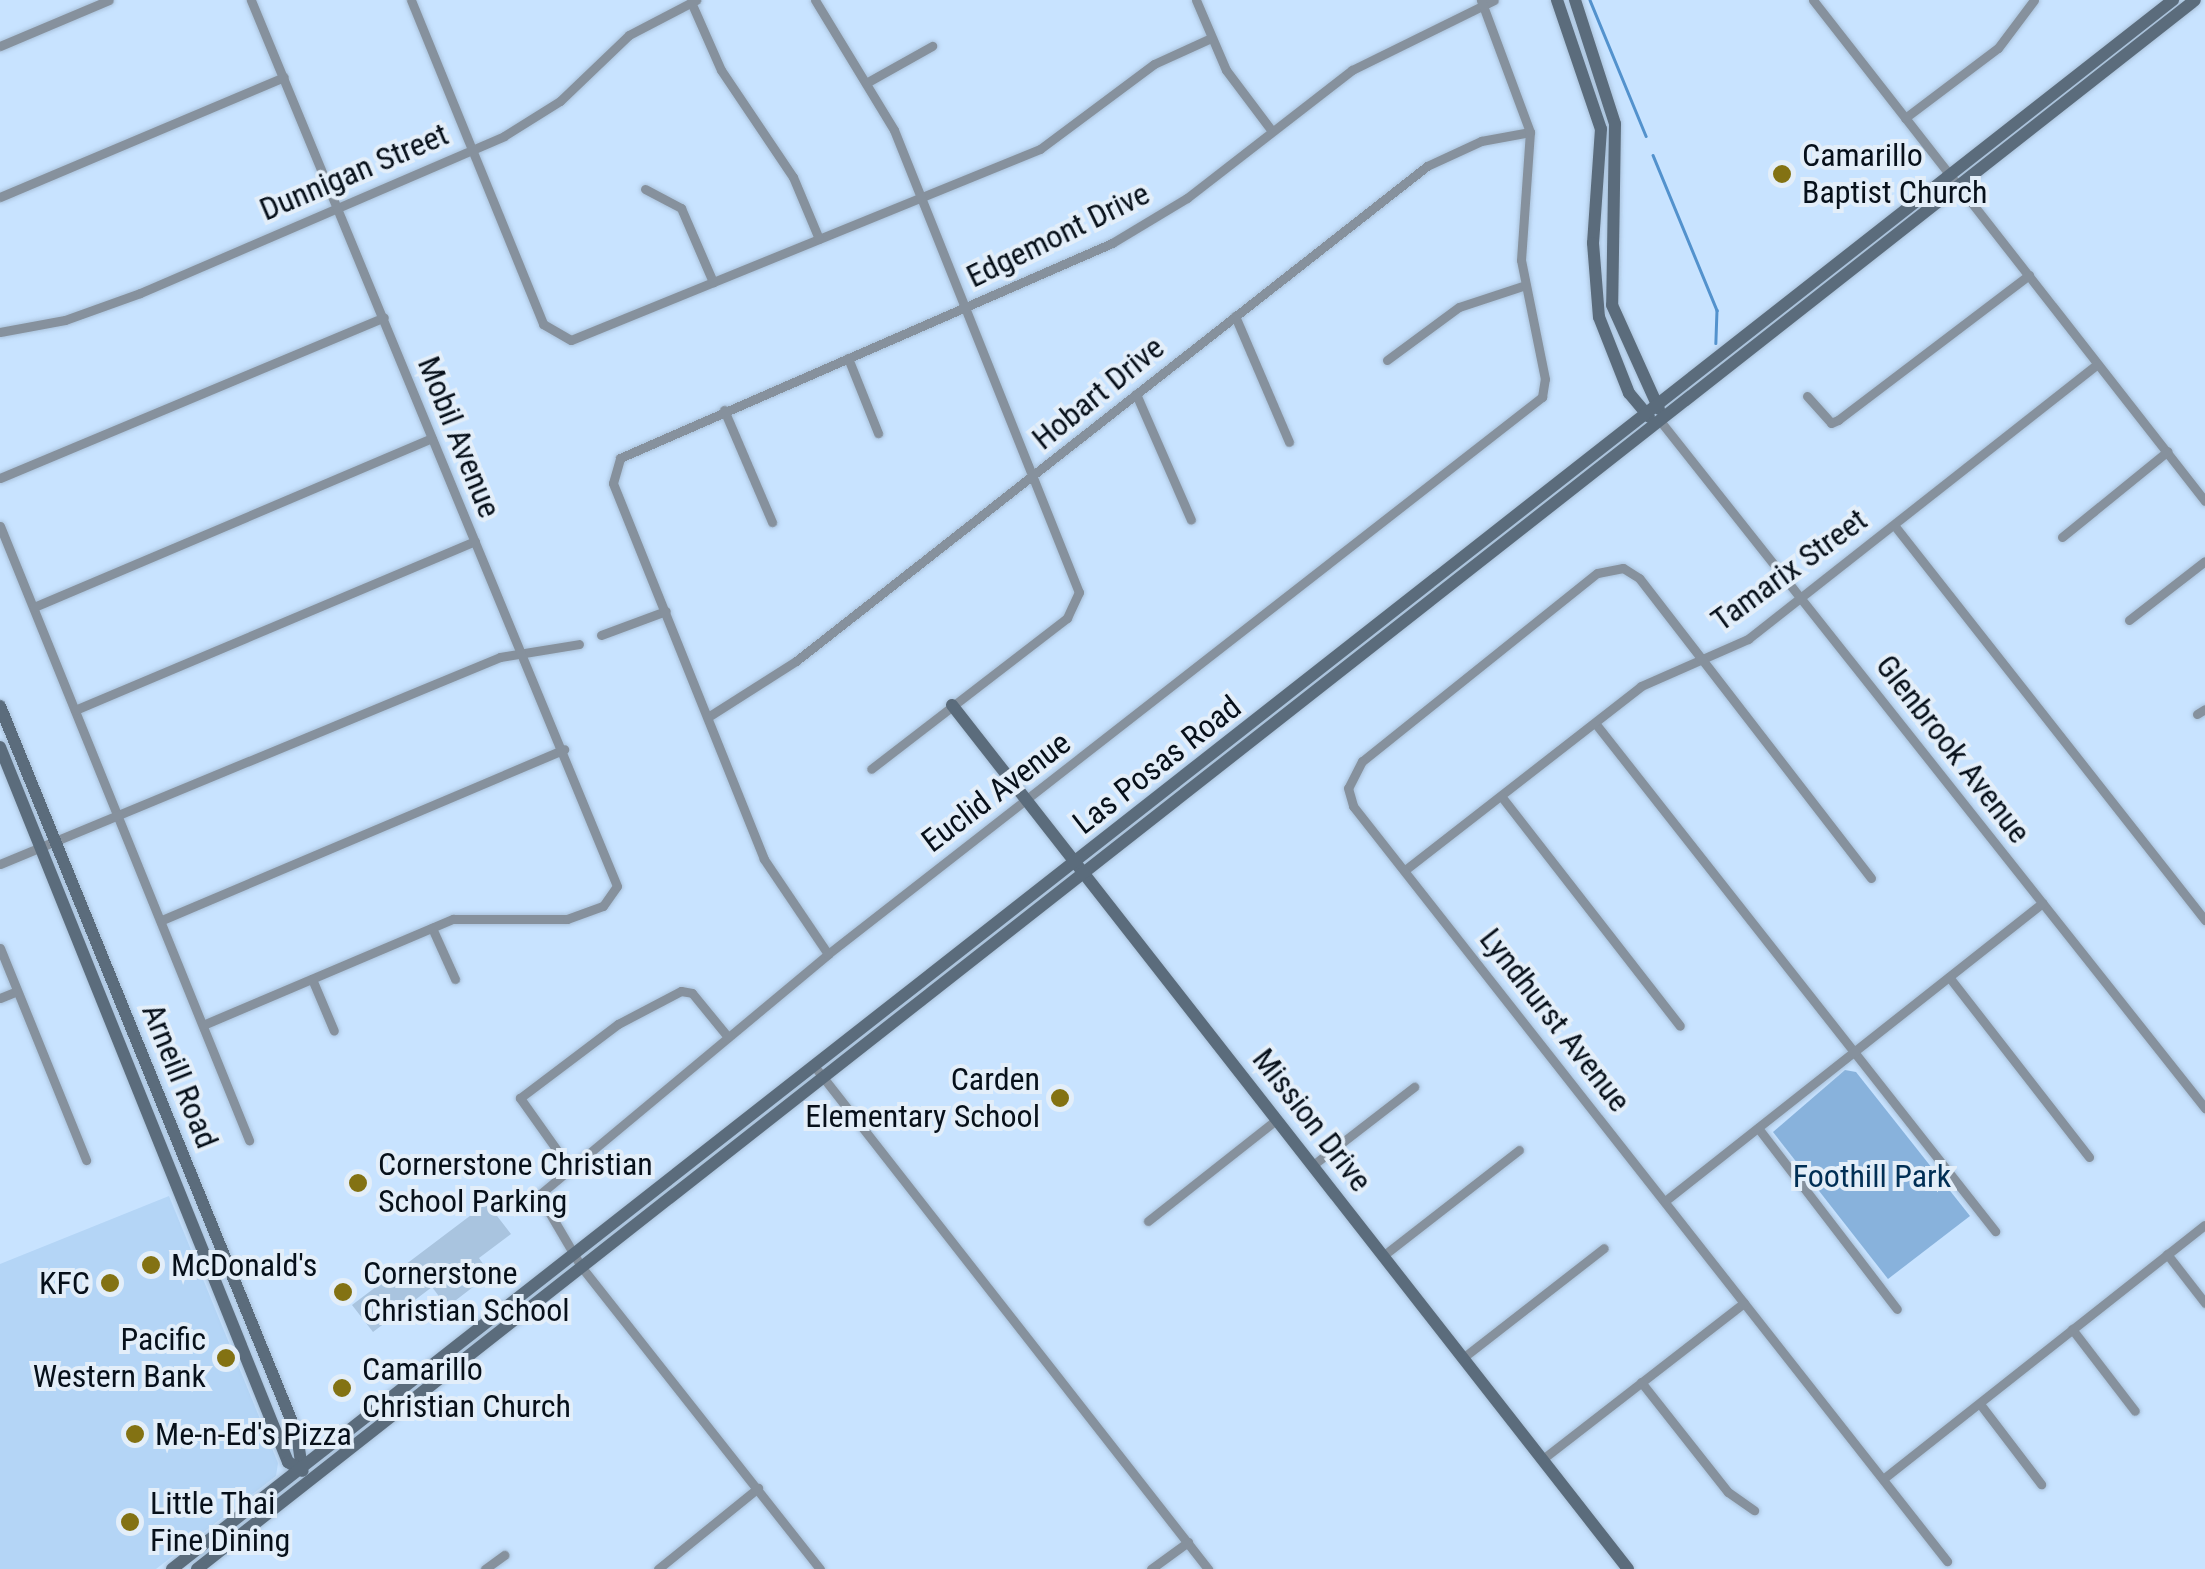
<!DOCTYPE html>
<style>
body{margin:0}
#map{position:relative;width:2205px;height:1569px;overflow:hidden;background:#c8e3ff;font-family:"Roboto Condensed",sans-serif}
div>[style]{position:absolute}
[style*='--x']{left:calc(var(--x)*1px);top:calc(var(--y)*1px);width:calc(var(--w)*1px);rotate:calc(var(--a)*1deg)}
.built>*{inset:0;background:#b4d5f6}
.green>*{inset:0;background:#88b2dc}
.stream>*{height:2.5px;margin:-1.25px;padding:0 1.25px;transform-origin:1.25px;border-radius:1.25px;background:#5392cd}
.building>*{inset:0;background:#a9c4df}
.roads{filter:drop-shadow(0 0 2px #a9c1da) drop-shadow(0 0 2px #a9c1da)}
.street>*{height:9px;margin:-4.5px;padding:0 4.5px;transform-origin:4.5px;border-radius:4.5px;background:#86919d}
.secondary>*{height:12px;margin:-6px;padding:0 6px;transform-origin:6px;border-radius:6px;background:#5b6c7c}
.dots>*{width:28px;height:28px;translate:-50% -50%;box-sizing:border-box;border:5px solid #e3eef9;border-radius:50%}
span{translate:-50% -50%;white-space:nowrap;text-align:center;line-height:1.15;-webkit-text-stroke:8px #e3eef9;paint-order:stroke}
.poi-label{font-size:32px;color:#07101a}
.left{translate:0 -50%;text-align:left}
.right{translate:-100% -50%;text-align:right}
.street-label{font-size:32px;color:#07101a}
.park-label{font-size:32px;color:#002f55}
</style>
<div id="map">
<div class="built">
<i style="clip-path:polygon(169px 1196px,278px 1463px,276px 1476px,156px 1569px,0 1569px,0 1264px)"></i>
</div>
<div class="green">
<i style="clip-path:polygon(1845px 1070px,1856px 1072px,1970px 1216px,1888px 1279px,1773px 1132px)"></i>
</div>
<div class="stream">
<i style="--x:1590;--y:0;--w:147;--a:67.6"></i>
<i style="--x:1653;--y:155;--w:168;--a:67.6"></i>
<i style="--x:1717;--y:310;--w:33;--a:92"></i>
</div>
<div class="building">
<i style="clip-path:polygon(487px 1203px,511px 1234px,479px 1258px,490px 1274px,447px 1307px,432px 1287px,373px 1332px,352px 1305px)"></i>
</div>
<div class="roads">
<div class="street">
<i style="--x:411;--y:0;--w:350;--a:67.8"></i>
<i style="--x:543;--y:324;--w:32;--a:30"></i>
<i style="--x:571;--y:340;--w:506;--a:-22.16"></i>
<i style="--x:1040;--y:149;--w:142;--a:-36.7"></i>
<i style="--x:1154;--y:64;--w:63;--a:-24.5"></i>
<i style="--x:815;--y:0;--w:152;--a:58.7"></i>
<i style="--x:894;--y:130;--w:498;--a:68.2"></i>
<i style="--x:1079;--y:592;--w:29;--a:115"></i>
<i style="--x:1067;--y:618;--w:247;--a:142.4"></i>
<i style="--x:1196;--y:0;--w:76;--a:66.8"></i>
<i style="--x:1226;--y:70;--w:76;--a:53"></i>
<i style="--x:1813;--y:0;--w:636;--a:51.96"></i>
<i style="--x:691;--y:2;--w:74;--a:66.2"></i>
<i style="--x:721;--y:70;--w:129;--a:56.1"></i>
<i style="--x:793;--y:177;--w:67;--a:67.2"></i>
<i style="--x:0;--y:46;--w:118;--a:-22.9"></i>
<i style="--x:866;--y:83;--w:76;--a:-29.3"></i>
<i style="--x:1905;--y:118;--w:116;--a:-37"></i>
<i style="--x:1998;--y:48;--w:60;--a:-53.1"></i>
<i style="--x:645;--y:189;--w:41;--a:27.8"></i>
<i style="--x:681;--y:208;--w:81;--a:66.6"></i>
<i style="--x:0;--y:197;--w:308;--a:-22.9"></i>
<i style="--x:1235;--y:316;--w:137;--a:66.8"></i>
<i style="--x:0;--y:332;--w:66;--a:-10.5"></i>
<i style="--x:65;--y:320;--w:80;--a:-19.8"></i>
<i style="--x:140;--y:293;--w:396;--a:-23.3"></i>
<i style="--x:504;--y:136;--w:66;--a:-32"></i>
<i style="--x:560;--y:101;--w:95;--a:-43.7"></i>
<i style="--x:629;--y:35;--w:76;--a:-27.6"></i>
<i style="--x:848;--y:358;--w:81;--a:68.2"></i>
<i style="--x:1387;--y:360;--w:89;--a:-36.4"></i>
<i style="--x:1459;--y:307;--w:67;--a:-18.2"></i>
<i style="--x:1136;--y:394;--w:137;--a:66.4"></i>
<i style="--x:1807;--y:396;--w:36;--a:48"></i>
<i style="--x:1831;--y:423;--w:8;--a:-23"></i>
<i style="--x:1838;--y:420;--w:240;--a:-37.2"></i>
<i style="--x:724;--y:410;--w:122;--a:66.8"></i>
<i style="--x:1661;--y:422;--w:876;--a:51.59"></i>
<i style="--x:0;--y:478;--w:416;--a:-22.7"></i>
<i style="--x:1894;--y:525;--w:503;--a:51.79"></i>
<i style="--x:0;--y:526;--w:663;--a:67.93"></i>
<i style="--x:2062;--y:537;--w:136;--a:-39.1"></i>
<i style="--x:34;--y:607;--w:432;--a:-23"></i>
<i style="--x:2129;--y:620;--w:96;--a:-37.8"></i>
<i style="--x:601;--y:635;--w:69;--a:-20.3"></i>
<i style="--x:75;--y:710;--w:434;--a:-22.9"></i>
<i style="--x:2197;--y:714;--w:9;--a:-32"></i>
<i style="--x:708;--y:717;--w:104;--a:-32.5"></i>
<i style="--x:796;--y:661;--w:802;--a:-38.11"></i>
<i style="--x:1427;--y:166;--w:60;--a:-24.8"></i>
<i style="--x:1481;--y:141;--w:50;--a:-10.4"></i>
<i style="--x:1595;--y:723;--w:647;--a:51.78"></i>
<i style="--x:1501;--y:796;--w:291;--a:52.1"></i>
<i style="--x:0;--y:864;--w:541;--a:-22.49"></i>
<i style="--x:500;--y:657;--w:80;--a:-9.3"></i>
<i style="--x:1405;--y:870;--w:299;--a:-37.9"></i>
<i style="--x:1641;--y:686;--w:117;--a:-23.7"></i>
<i style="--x:1748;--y:639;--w:444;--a:-38.2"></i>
<i style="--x:1871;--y:878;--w:379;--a:-127.7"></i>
<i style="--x:1639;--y:578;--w:19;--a:-148"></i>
<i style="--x:1623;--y:568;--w:26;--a:169"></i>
<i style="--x:1597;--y:573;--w:301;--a:141.3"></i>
<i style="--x:1362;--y:761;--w:30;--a:117"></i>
<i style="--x:1348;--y:788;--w:19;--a:74"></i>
<i style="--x:1353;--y:806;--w:961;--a:51.81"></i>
<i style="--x:162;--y:920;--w:437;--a:-23"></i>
<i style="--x:432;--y:928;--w:56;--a:65.7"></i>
<i style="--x:0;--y:948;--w:229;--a:67.9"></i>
<i style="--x:828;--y:954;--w:115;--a:-124"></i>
<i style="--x:764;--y:859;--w:405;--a:-111.9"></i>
<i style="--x:613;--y:483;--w:26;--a:-74"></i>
<i style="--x:620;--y:458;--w:537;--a:-23.6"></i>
<i style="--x:1112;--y:243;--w:87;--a:-31"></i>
<i style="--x:1187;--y:198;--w:209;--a:-37.8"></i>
<i style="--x:1352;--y:70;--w:158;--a:-26.2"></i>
<i style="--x:1949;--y:977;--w:228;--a:52.1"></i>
<i style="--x:312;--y:979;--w:56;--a:67.1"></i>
<i style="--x:0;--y:998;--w:18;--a:-22"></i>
<i style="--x:203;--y:1025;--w:272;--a:-23"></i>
<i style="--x:453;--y:919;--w:114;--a:0"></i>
<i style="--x:567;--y:919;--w:38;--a:-20"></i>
<i style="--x:603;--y:906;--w:24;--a:-55"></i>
<i style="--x:617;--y:886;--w:959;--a:-112.45"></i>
<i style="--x:815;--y:1067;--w:638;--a:51.94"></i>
<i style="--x:1758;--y:1128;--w:228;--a:52.5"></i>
<i style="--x:1313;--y:1165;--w:128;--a:-37.7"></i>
<i style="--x:569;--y:1167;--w:85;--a:-125.4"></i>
<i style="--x:520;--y:1098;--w:123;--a:-37.1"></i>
<i style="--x:618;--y:1024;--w:71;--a:-27.6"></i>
<i style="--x:681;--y:991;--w:11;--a:10"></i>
<i style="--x:692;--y:993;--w:57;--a:50.7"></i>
<i style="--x:1665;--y:1201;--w:481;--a:-38.3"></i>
<i style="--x:1148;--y:1221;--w:163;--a:-38.3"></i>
<i style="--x:2167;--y:1254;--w:62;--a:52.2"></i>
<i style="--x:1384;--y:1255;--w:171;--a:-37.9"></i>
<i style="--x:2072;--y:1329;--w:103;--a:52.5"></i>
<i style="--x:1464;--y:1357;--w:177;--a:-37.9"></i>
<i style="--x:1641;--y:1382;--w:140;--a:51.7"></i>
<i style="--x:1728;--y:1492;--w:32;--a:35"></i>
<i style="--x:1980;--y:1404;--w:101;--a:52.7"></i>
<i style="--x:1544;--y:1458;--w:253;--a:-37.8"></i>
<i style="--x:1883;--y:1479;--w:410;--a:-38.3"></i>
<i style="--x:485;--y:1569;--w:24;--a:-36"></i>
<i style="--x:658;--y:1569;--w:129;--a:-39"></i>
<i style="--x:820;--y:1569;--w:384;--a:-128.3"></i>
<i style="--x:582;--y:1268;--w:85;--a:-120.5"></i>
<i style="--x:539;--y:1195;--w:376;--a:-39.8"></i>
<i style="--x:828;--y:954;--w:906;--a:-37.96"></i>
<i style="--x:1542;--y:397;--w:18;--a:-81"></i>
<i style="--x:1545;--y:379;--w:121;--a:-101.4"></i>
<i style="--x:1521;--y:260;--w:128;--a:-86"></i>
<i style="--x:1530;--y:132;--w:141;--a:-110.4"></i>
<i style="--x:1151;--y:1569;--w:46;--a:-36.1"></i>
</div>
<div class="secondary">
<i style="--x:1557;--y:0;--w:136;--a:71.2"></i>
<i style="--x:1601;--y:129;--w:114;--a:94"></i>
<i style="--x:1593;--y:243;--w:74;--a:85.4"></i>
<i style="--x:1599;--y:317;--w:82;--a:68.5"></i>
<i style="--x:1629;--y:393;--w:31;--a:50"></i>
<i style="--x:1575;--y:0;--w:130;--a:72.1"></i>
<i style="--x:1615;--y:124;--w:181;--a:90.9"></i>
<i style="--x:1612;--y:305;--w:114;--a:65.7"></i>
<i style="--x:952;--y:705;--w:1097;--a:51.96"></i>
<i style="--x:0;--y:706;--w:786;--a:67.81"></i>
<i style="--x:297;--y:1434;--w:34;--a:82"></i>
<i style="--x:0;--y:747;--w:771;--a:68.06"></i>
<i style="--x:288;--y:1462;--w:17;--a:31"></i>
<i style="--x:172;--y:1569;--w:2543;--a:-38.1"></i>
<i style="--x:197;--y:1569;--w:2540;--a:-38.14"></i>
</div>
</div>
<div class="dots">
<i style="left:1782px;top:174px;background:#837213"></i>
<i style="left:1060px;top:1098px;background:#837213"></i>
<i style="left:358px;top:1183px;background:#837213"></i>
<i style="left:151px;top:1265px;background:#837213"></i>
<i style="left:110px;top:1283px;background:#837213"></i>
<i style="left:343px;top:1292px;background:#837213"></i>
<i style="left:226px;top:1358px;background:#837213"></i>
<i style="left:342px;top:1388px;background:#837213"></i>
<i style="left:135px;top:1434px;background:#837213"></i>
<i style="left:130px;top:1522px;background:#837213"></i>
</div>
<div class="poi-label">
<span class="left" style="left:1802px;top:174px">Camarillo<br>Baptist Church</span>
<span class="right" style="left:1040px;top:1098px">Carden<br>Elementary School</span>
<span class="left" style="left:378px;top:1183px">Cornerstone Christian<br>School Parking</span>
<span class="left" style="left:171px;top:1265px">McDonald's</span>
<span class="left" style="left:363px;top:1292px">Cornerstone<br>Christian School</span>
<span class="right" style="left:90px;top:1283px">KFC</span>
<span class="right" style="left:206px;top:1358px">Pacific<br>Western Bank</span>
<span class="left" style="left:362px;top:1388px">Camarillo<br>Christian Church</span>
<span class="left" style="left:155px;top:1434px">Me-n-Ed's Pizza</span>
<span class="left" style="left:150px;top:1522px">Little Thai<br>Fine Dining</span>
</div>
<div class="street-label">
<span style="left:354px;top:172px;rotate:-23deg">Dunnigan Street</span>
<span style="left:1058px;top:235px;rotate:-26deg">Edgemont Drive</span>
<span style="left:1098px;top:393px;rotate:-39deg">Hobart Drive</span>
<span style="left:459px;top:437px;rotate:68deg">Mobil Avenue</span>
<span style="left:1789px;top:570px;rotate:-36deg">Tamarix Street</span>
<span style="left:1953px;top:749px;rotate:52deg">Glenbrook Avenue</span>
<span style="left:1157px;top:765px;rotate:-38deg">Las Posas Road</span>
<span style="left:996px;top:792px;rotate:-37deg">Euclid Avenue</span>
<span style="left:1555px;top:1020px;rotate:52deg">Lyndhurst Avenue</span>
<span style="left:180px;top:1076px;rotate:68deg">Arneill Road</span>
<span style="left:1312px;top:1120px;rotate:52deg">Mission Drive</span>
</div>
<div class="park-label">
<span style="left:1872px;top:1176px">Foothill Park</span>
</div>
</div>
